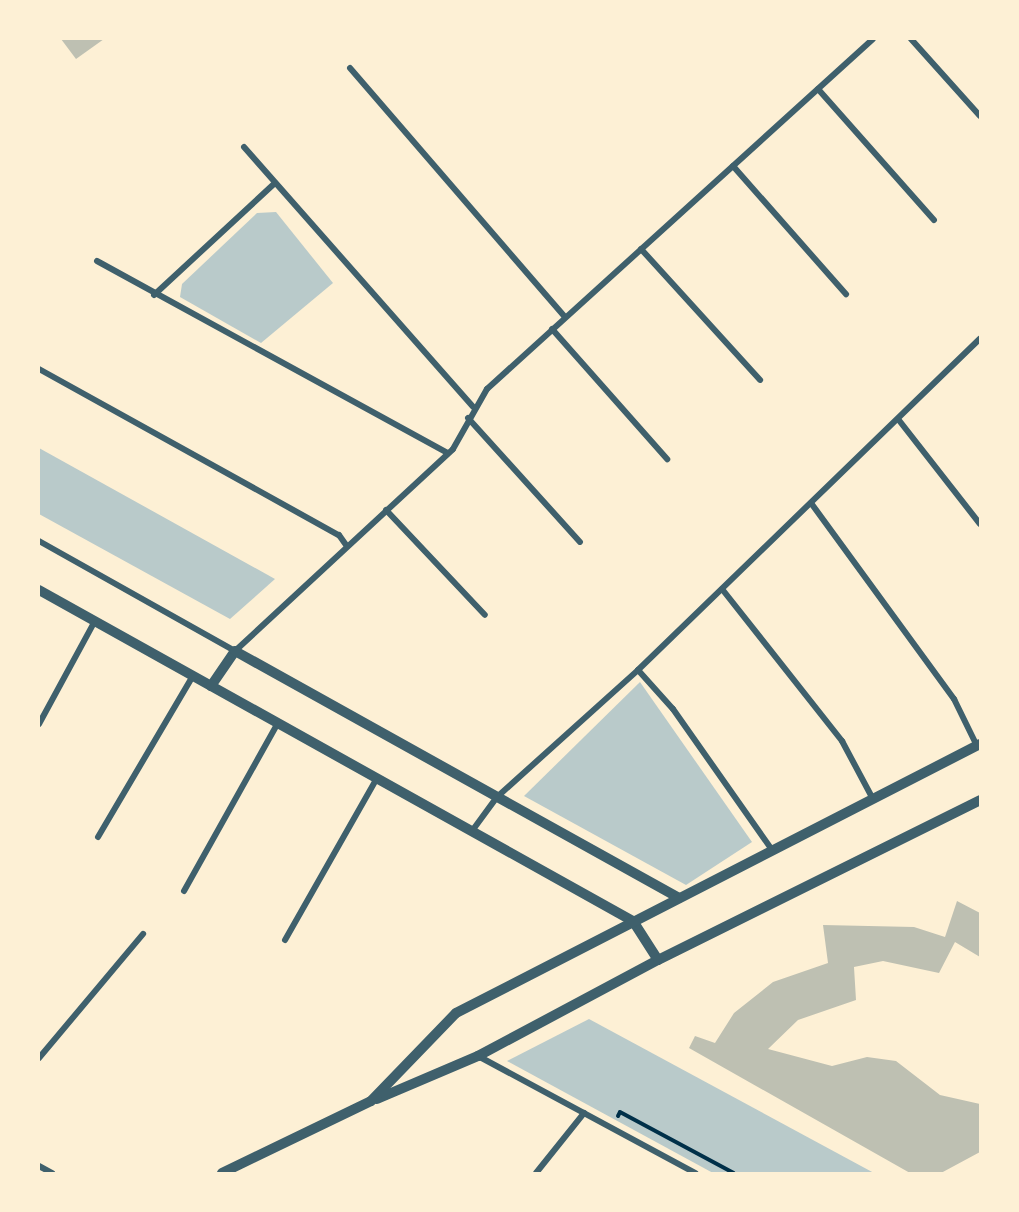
<!DOCTYPE html>
<style>
body{margin:0}
#map{position:relative;width:1019px;height:1212px;overflow:hidden;background:#fdf0d5;font-family:"Archivo Narrow",sans-serif}
div>[style]{position:absolute}
[style*='--x']{left:calc(var(--x)*1px);top:calc(var(--y)*1px);width:calc(var(--w)*1px);rotate:calc(var(--a)*1deg)}
.green>*{inset:0;background:#b9caca}
.building>*{inset:0;background:#bec0b2}
.path>*{height:4px;margin:-2px;padding:0 2px;transform-origin:2px;border-radius:2px;background:#003049}
.minor>*{height:6px;margin:-3px;padding:0 3px;transform-origin:3px;border-radius:3px;background:#3f606c}
.tertiary>*{height:10px;margin:-5px;padding:0 5px;transform-origin:5px;border-radius:5px;background:#3f606c}
span{translate:-50% -50%;white-space:nowrap;text-align:center;line-height:1.15;-webkit-text-stroke:5px #fdf0d5;paint-order:stroke}
.frame{position:absolute;inset:0;border:40px solid #fdf0d5;pointer-events:none}
</style>
<div id="map">
<div class="green">
<i style="clip-path:polygon(276px 212px,333px 283px,261px 343px,180px 297px,182px 284px,257px 213px)"></i>
<i style="clip-path:polygon(39px 448px,275px 579px,230px 619px,39px 514px)"></i>
<i style="clip-path:polygon(640px 682px,752px 842px,686px 885px,524px 796px)"></i>
<i style="clip-path:polygon(589px 1019px,874px 1173px,713px 1173px,507px 1061px)"></i>
</div>
<div class="building">
<i style="clip-path:polygon(61px 39px,104px 39px,76px 59px)"></i>
<i style="clip-path:polygon(957px 901px,980px 913px,980px 957px,955px 942px,939px 973px,883px 961px,854px 967px,856px 1000px,798px 1020px,768px 1049px,832px 1066px,867px 1057px,896px 1061px,940px 1095px,980px 1104px,980px 1152px,941px 1173px,910px 1173px,689px 1048px,695px 1036px,715px 1043px,734px 1013px,773px 982px,828px 963px,823px 925px,914px 927px,945px 937px)"></i>
</div>
<div class="path">
<i style="--x:618;--y:1116;--w:4;--a:-63"></i>
<i style="--x:620;--y:1112;--w:129;--a:28.2"></i>
</div>
<div class="minor">
<i style="--x:911;--y:39;--w:103;--a:48.1"></i>
<i style="--x:350;--y:68;--w:329;--a:49.2"></i>
<i style="--x:818;--y:89;--w:175;--a:48.5"></i>
<i style="--x:244;--y:147;--w:346;--a:48.6"></i>
<i style="--x:733;--y:166;--w:171;--a:48.6"></i>
<i style="--x:641;--y:249;--w:177;--a:47.7"></i>
<i style="--x:97;--y:261;--w:400;--a:28.7"></i>
<i style="--x:154;--y:295;--w:163;--a:-42.8"></i>
<i style="--x:552;--y:329;--w:174;--a:48.5"></i>
<i style="--x:39;--y:369;--w:343;--a:29"></i>
<i style="--x:339;--y:535;--w:12;--a:55"></i>
<i style="--x:468;--y:418;--w:167;--a:47.9"></i>
<i style="--x:898;--y:419;--w:133;--a:52"></i>
<i style="--x:811;--y:503;--w:243;--a:53.9"></i>
<i style="--x:954;--y:699;--w:52;--a:63.9"></i>
<i style="--x:386;--y:510;--w:144;--a:46.7"></i>
<i style="--x:39;--y:541;--w:225;--a:29.3"></i>
<i style="--x:235;--y:651;--w:297;--a:-42.8"></i>
<i style="--x:453;--y:449;--w:69;--a:-60.5"></i>
<i style="--x:487;--y:389;--w:521;--a:-42.2"></i>
<i style="--x:722;--y:589;--w:194;--a:51.7"></i>
<i style="--x:842;--y:741;--w:66;--a:61.9"></i>
<i style="--x:638;--y:670;--w:52;--a:48.1"></i>
<i style="--x:673;--y:709;--w:172;--a:54.9"></i>
<i style="--x:39;--y:724;--w:117;--a:-61.5"></i>
<i style="--x:472;--y:831;--w:42;--a:-53.7"></i>
<i style="--x:497;--y:797;--w:190;--a:-42"></i>
<i style="--x:638;--y:670;--w:476;--a:-44.1"></i>
<i style="--x:98;--y:837;--w:187;--a:-59.5"></i>
<i style="--x:184;--y:891;--w:193;--a:-60.8"></i>
<i style="--x:285;--y:940;--w:186;--a:-60.4"></i>
<i style="--x:478;--y:1056;--w:247;--a:28.3"></i>
<i style="--x:39;--y:1058;--w:162;--a:-50"></i>
<i style="--x:39;--y:1166;--w:15;--a:28"></i>
<i style="--x:536;--y:1173;--w:77;--a:-51.3"></i>
</div>
<div class="tertiary">
<i style="--x:39;--y:590;--w:680;--a:29.13"></i>
<i style="--x:633;--y:921;--w:46;--a:57.3"></i>
<i style="--x:211;--y:686;--w:42;--a:-55.6"></i>
<i style="--x:235;--y:651;--w:508;--a:29.09"></i>
<i style="--x:377;--y:1099;--w:110;--a:-23.1"></i>
<i style="--x:478;--y:1056;--w:204;--a:-28.1"></i>
<i style="--x:658;--y:960;--w:360;--a:-26.4"></i>
<i style="--x:222;--y:1173;--w:165;--a:-25.8"></i>
<i style="--x:371;--y:1101;--w:122;--a:-46"></i>
<i style="--x:456;--y:1013;--w:589;--a:-27.17"></i>
</div>
<div class="frame"></div>
</div>
